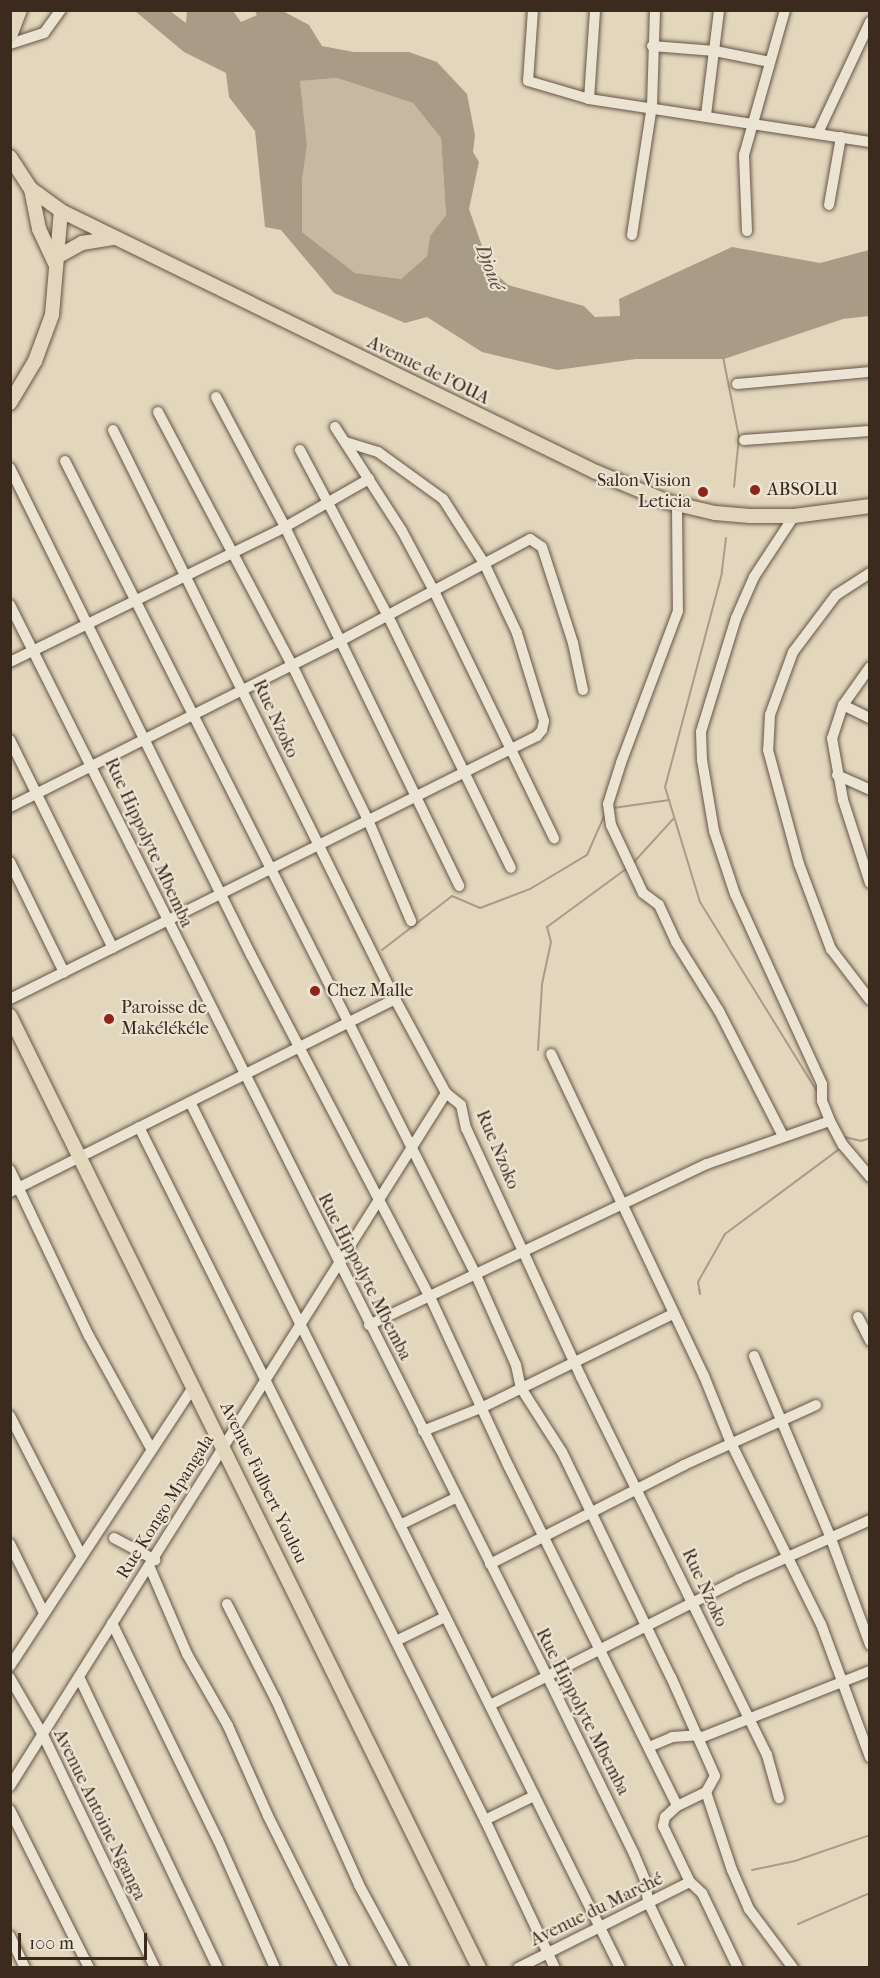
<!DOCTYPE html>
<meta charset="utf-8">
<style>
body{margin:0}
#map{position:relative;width:880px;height:1978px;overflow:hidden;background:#e2d6bc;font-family:"IM FELL French Canon",serif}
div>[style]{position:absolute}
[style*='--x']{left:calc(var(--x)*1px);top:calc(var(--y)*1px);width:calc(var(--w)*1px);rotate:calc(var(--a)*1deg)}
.green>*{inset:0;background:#c6b9a1}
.water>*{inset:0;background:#a99c86}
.stream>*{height:2px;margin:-1px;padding:0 1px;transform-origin:1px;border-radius:1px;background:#a99c86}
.roads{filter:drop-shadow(0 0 2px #655545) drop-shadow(0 0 2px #655545)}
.minor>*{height:10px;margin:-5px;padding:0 5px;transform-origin:5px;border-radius:5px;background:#ece4d3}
.major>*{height:14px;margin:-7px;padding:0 7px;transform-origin:7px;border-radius:7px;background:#e2d6bc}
.dots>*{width:16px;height:16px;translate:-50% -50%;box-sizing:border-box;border:3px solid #ece4d3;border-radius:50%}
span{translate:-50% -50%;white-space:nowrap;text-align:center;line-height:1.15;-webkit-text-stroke:4.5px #ece4d3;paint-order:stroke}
.street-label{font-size:18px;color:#3b2a1d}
.poi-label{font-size:18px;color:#3b2a1d}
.right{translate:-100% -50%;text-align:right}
.left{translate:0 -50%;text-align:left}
.water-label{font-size:20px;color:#5c4c3c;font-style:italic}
.frame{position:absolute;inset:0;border:12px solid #3b2a1d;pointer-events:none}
.scale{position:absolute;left:18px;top:1933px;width:129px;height:27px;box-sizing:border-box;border:3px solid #3b2a1d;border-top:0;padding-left:8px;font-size:18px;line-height:21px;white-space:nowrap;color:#3b2a1d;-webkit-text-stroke:4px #ece4d3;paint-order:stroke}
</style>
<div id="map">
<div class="green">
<i style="clip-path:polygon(337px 78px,413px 103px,441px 138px,446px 215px,430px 236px,427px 256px,401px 279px,355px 273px,302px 232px,302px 180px,307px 145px,300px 81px)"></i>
</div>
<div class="water">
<i style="clip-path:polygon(evenodd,135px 11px,170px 11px,186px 23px,187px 11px,233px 11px,241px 22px,257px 15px,255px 11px,283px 11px,309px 25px,322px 46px,354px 52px,409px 52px,437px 62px,467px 94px,475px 135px,473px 152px,479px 162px,469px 209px,490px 269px,508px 285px,584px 306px,595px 317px,620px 316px,619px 299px,732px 247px,820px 263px,869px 250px,869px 316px,843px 319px,724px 359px,636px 359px,557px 370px,482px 352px,427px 317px,405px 323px,334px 293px,281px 230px,265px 227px,255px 131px,229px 97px,226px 73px,184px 52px,135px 11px,337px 78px,413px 103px,441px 138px,446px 215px,430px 236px,427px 256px,401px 279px,355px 273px,302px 232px,302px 180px,307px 145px,300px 81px,337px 78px)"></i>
</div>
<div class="stream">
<i style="--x:723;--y:357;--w:82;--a:78.7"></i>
<i style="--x:739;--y:437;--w:50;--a:95.7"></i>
<i style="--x:726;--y:538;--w:35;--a:97"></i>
<i style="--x:722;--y:573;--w:221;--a:104.9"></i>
<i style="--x:665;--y:787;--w:120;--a:73.1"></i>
<i style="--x:700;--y:902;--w:221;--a:58.3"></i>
<i style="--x:613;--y:808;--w:57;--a:-8.1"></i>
<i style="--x:634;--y:862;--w:59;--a:-47.7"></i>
<i style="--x:382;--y:950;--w:88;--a:-37.6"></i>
<i style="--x:452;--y:896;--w:30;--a:23"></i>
<i style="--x:480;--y:908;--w:53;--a:-20.8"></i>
<i style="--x:530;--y:889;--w:66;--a:-30.8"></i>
<i style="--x:587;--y:855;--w:45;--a:-66.3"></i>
<i style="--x:538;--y:1050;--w:66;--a:-86.5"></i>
<i style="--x:542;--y:984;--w:43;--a:-77.9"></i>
<i style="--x:551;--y:942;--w:16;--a:-105"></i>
<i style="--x:547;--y:927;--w:98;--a:-36.3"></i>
<i style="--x:844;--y:1137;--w:17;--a:13"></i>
<i style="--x:861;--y:1141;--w:9;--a:-18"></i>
<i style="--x:699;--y:1288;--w:6;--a:81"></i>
<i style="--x:700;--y:1294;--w:12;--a:-99"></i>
<i style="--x:698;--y:1282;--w:55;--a:-60.6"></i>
<i style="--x:725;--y:1234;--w:144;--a:-36.6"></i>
<i style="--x:752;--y:1870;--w:44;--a:-11.8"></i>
<i style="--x:795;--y:1861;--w:79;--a:-19.1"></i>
<i style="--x:798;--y:1924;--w:78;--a:-23.3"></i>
</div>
<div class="roads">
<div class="minor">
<i style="--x:533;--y:10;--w:71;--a:94"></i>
<i style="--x:528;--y:81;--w:64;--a:16.4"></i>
<i style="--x:589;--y:99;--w:284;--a:8.7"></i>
<i style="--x:10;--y:44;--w:36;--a:-18"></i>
<i style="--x:44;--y:33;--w:29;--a:-54"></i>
<i style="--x:652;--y:46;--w:63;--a:4.5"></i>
<i style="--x:715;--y:51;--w:56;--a:11.3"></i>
<i style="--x:589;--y:99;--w:89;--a:-86.1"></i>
<i style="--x:706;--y:115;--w:106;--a:-82.9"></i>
<i style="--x:818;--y:133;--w:123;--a:-64.9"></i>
<i style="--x:829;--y:205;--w:69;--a:-80"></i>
<i style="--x:747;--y:231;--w:76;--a:-92.3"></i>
<i style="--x:744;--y:155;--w:151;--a:-74.2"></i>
<i style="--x:632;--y:235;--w:131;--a:-81.2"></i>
<i style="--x:652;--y:106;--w:96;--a:-88.2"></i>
<i style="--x:737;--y:384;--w:134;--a:-5.2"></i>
<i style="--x:216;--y:397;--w:147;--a:62"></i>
<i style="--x:285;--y:527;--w:399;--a:64.1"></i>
<i style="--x:158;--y:412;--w:286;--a:62.1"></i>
<i style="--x:292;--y:665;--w:173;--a:63.9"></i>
<i style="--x:368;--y:820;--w:110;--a:66.9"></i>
<i style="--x:335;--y:427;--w:124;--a:57.2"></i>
<i style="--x:402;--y:531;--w:68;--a:61.9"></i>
<i style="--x:434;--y:591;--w:275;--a:64.1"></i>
<i style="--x:113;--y:430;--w:635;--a:63.64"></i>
<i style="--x:395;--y:999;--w:107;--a:61.5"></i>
<i style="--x:446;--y:1093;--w:19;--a:39"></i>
<i style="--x:461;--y:1105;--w:24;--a:78"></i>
<i style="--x:466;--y:1128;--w:274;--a:65.2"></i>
<i style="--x:581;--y:1377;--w:421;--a:63.8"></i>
<i style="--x:767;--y:1755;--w:45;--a:74.4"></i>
<i style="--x:744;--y:440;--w:126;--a:-4.1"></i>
<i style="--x:300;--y:450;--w:188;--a:62.1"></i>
<i style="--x:388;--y:616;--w:280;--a:64"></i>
<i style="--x:65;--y:461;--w:910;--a:63.21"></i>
<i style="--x:475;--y:1273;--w:101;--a:66"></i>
<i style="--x:516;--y:1365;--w:24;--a:78"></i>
<i style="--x:521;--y:1388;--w:76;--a:57.4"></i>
<i style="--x:562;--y:1452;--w:250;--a:64.2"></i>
<i style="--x:671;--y:1677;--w:108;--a:66"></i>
<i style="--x:715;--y:1776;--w:18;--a:119"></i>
<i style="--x:706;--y:1792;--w:82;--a:71.6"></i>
<i style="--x:732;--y:1870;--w:43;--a:66.4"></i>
<i style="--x:749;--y:1909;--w:74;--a:53.3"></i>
<i style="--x:10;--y:468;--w:543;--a:63.67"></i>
<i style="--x:251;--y:955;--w:386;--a:62.4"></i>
<i style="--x:430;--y:1297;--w:187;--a:65.1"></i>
<i style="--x:509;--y:1467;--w:378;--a:63.6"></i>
<i style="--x:677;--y:505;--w:106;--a:89.5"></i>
<i style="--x:678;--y:611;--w:162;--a:110.6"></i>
<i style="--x:621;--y:763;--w:43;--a:107.6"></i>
<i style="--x:608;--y:804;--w:21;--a:82"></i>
<i style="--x:611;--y:825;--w:75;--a:64.8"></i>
<i style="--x:643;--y:893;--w:20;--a:37"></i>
<i style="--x:659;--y:905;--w:41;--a:65.3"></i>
<i style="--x:676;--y:942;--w:81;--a:58.1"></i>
<i style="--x:719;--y:1011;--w:140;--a:62.9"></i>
<i style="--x:794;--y:516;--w:73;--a:123.3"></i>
<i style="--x:754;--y:577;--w:45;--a:113.7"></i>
<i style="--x:736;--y:618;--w:119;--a:107.1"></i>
<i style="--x:701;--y:732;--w:28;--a:88"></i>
<i style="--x:702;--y:760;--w:72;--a:80.4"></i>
<i style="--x:714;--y:831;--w:66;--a:71.6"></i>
<i style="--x:735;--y:894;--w:209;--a:65.4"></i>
<i style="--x:822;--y:1084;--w:17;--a:90"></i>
<i style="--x:822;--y:1101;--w:22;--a:68"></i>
<i style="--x:830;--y:1121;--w:27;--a:62"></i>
<i style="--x:843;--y:1145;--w:42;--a:49.8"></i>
<i style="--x:870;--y:573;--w:40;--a:147.1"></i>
<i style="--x:836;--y:595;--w:71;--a:127"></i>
<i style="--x:793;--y:652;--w:67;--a:110.1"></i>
<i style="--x:770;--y:715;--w:35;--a:93"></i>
<i style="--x:768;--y:750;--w:118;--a:74.8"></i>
<i style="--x:799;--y:864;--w:91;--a:69.4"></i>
<i style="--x:831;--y:949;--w:64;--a:52.6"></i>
<i style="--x:10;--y:605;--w:1218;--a:63.37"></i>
<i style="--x:556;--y:1694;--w:178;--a:64"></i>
<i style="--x:634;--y:1854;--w:28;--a:67"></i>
<i style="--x:645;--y:1880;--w:22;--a:82"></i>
<i style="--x:648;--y:1902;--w:73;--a:64.1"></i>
<i style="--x:10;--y:662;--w:306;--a:-26.1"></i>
<i style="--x:285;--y:527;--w:97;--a:-29.7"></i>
<i style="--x:870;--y:667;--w:47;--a:125.4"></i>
<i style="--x:843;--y:705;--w:35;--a:108"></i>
<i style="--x:832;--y:738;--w:63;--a:79.9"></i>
<i style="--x:843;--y:800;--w:87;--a:72"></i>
<i style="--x:843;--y:705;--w:30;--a:26"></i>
<i style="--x:10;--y:740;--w:232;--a:63.7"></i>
<i style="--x:837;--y:775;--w:36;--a:24"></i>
<i style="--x:10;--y:807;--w:369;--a:-26.7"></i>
<i style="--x:340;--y:641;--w:216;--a:-28.2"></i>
<i style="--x:530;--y:539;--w:14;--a:34"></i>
<i style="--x:542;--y:547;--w:101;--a:72.1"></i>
<i style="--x:573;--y:643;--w:48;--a:78"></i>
<i style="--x:10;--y:862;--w:123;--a:63.9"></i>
<i style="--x:10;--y:999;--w:589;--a:-26.52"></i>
<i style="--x:537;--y:736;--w:8;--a:-50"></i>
<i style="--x:542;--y:730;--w:9;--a:-77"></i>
<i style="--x:544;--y:721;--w:92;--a:-107.1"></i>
<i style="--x:517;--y:633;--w:77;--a:-115.2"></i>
<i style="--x:484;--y:563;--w:76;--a:-122.6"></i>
<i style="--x:443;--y:499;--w:80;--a:-144.1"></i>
<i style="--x:378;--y:452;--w:34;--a:-163"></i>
<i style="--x:551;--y:1054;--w:357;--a:64.6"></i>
<i style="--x:704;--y:1376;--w:72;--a:68.1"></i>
<i style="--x:731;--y:1443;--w:202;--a:63.6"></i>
<i style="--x:821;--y:1624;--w:142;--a:69.8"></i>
<i style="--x:190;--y:1102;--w:967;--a:63.59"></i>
<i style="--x:139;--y:1127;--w:775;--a:63.47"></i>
<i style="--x:485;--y:1820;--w:164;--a:64.7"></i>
<i style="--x:10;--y:1170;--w:184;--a:64.6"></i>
<i style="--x:89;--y:1336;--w:130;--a:61.1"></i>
<i style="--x:10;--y:1192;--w:431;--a:-26.6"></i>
<i style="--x:858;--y:1317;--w:27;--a:63"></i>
<i style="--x:369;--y:1325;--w:374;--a:-25.5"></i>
<i style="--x:707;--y:1164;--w:130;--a:-19.3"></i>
<i style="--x:754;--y:1356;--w:195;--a:67.1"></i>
<i style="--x:830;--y:1536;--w:116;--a:69.8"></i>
<i style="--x:10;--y:1416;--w:156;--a:62.9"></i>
<i style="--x:423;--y:1431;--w:65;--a:-21.8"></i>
<i style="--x:483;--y:1407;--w:212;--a:-26.1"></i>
<i style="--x:400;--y:1525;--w:61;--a:-26.1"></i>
<i style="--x:114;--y:1538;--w:47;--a:28.2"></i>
<i style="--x:10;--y:1544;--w:75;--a:63.8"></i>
<i style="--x:490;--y:1564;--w:218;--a:-27"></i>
<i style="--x:684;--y:1465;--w:145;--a:-24.4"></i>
<i style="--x:150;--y:1568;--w:94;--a:66.7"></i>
<i style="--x:187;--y:1654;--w:83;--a:60.3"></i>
<i style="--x:228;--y:1726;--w:98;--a:66"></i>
<i style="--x:268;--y:1816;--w:170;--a:63.4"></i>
<i style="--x:227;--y:1604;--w:108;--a:63"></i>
<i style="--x:276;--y:1700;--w:203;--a:65.8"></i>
<i style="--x:359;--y:1885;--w:94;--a:61.5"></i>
<i style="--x:112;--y:1623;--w:242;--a:64"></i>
<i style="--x:218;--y:1840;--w:140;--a:66"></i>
<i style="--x:396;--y:1641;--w:55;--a:-26.1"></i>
<i style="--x:10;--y:1666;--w:335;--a:-56.7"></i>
<i style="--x:79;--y:1677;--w:322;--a:64.5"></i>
<i style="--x:10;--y:1678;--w:66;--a:59.9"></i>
<i style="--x:43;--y:1735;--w:259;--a:64.3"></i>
<i style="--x:490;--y:1705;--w:279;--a:-26.8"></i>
<i style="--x:739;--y:1579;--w:144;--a:-24.2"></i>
<i style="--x:700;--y:1738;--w:183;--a:-21.5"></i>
<i style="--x:649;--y:1747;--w:25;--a:-23"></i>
<i style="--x:672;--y:1737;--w:26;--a:-4"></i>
<i style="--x:10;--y:1786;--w:819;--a:-57.82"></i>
<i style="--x:706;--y:1792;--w:32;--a:154"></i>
<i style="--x:677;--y:1806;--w:16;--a:137"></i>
<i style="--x:665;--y:1817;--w:9;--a:103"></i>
<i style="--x:663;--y:1826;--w:62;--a:64.3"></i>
<i style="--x:690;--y:1882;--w:16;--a:43"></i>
<i style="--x:702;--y:1893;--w:83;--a:64.4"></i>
<i style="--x:10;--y:1810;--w:177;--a:63.4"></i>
<i style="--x:485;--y:1820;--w:55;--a:-26.1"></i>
<i style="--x:10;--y:1936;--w:35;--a:65"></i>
<i style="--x:518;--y:1968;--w:192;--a:-26.6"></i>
</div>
<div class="major">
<i style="--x:10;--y:36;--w:28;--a:-69"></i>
<i style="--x:10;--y:157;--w:38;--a:57"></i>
<i style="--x:31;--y:189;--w:37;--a:36"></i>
<i style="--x:61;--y:211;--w:595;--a:26.01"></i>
<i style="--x:596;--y:472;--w:78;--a:22.6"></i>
<i style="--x:668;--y:502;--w:48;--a:13.2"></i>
<i style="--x:715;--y:513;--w:35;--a:5"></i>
<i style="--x:750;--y:516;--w:44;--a:0"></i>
<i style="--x:794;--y:516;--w:77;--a:-7.5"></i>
<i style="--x:31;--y:189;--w:41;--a:78.7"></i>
<i style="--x:39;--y:229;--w:38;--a:65"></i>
<i style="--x:57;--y:257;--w:29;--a:-29"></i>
<i style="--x:82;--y:243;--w:31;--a:-9"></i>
<i style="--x:10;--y:403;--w:49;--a:-59.2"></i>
<i style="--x:35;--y:361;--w:49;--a:-69.7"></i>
<i style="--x:52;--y:315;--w:104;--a:-85.1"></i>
<i style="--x:10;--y:1016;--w:1061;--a:63.77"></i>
</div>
</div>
<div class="dots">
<i style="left:755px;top:490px;background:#8f2418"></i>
<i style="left:703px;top:492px;background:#8f2418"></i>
<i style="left:315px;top:991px;background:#8f2418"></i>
<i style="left:109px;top:1019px;background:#8f2418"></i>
</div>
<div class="street-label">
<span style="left:428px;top:371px;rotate:26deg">Avenue de l'OUA</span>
<span style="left:275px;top:719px;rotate:65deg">Rue Nzoko</span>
<span style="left:148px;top:843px;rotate:65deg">Rue Hippolyte Mbemba</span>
<span style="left:497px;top:1150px;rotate:67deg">Rue Nzoko</span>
<span style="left:364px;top:1277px;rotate:63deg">Rue Hippolyte Mbemba</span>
<span style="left:263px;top:1483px;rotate:64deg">Avenue Fulbert Youlou</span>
<span style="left:166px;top:1507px;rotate:-58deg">Rue Kongo Mpangala</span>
<span style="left:704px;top:1588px;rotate:65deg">Rue Nzoko</span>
<span style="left:582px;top:1712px;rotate:63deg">Rue Hippolyte Mbemba</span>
<span style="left:99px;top:1815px;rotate:64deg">Avenue Antoine Nganga</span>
<span style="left:597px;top:1910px;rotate:-26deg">Avenue du Marché</span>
</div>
<div class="poi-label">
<span class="right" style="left:691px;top:492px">Salon Vision<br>Leticia</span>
<span class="left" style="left:767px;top:490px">ABSOLU</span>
<span class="left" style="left:327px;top:991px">Chez Malle</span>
<span class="left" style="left:121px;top:1019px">Paroisse de<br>Makélékéle</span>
</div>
<div class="water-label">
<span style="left:490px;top:267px;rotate:70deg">Djoué</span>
</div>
<div class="frame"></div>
<div class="scale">100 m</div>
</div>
